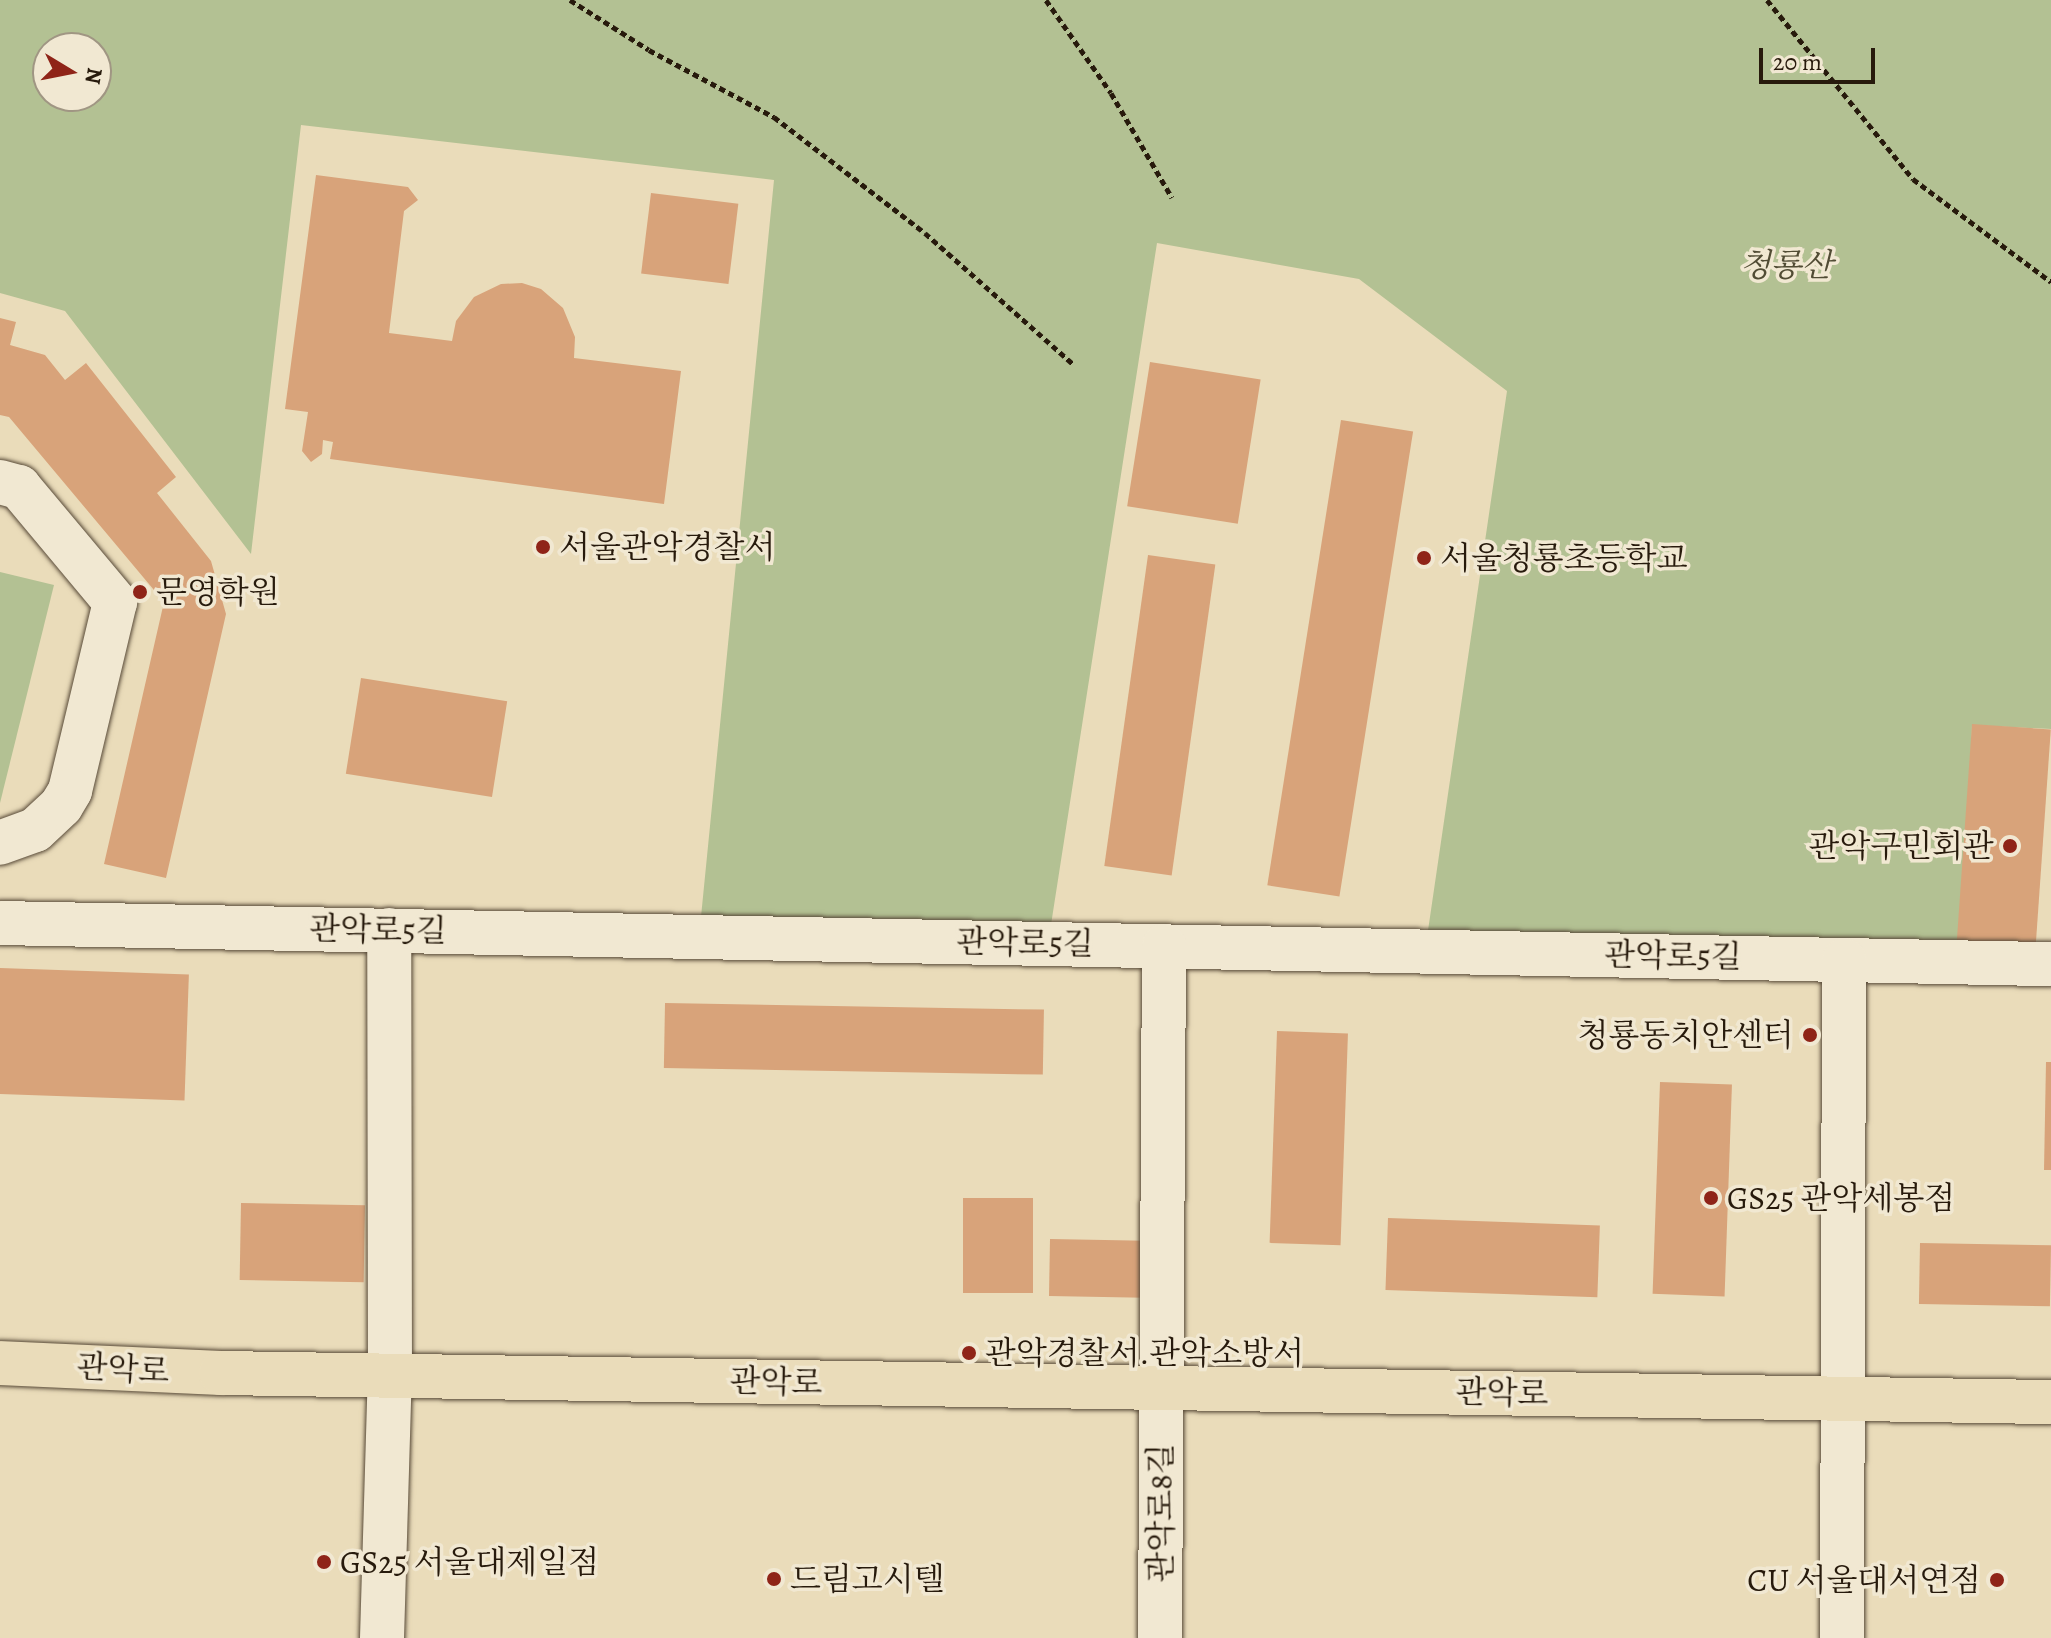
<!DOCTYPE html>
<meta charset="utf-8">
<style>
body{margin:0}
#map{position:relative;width:2051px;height:1638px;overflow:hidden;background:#eadcba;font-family:Alegreya,"Noto Serif KR",serif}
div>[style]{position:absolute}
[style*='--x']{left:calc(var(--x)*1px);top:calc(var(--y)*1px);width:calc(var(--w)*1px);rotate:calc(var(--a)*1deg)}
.green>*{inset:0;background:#b3c193}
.building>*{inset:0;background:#d8a37a;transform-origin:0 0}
.path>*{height:5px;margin-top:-2.5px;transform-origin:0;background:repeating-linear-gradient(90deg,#271a0c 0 6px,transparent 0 10px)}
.roads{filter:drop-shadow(0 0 2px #584a38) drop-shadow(0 0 2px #584a38)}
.minor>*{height:44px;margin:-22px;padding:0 22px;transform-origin:22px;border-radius:22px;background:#f1e8d2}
.major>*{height:44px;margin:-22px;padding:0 22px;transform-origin:22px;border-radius:22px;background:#eadcba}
.dots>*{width:22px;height:22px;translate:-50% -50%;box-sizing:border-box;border:4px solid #f1e8d2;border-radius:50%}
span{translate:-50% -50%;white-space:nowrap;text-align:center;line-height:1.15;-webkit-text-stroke:7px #f1e8d2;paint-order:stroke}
.park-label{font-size:32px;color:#514c34;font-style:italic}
.poi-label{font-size:32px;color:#271a0c}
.left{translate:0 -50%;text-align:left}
.right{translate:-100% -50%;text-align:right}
.street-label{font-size:32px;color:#271a0c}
.north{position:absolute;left:32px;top:32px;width:80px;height:80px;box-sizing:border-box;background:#f1e8d2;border:2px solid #a09683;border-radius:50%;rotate:100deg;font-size:22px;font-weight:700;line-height:32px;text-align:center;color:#271a0c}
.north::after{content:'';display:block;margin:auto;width:28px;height:36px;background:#8f2418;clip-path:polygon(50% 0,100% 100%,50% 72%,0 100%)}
.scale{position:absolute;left:1759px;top:48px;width:116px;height:36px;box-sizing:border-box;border:4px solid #271a0c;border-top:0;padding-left:10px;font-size:24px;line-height:28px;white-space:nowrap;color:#271a0c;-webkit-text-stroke:6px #f1e8d2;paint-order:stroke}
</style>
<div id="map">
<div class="green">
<i style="clip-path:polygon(evenodd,0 0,2051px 0,2051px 729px,1972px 725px,1966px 962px,1425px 951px,1507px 391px,1359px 279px,1157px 243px,1048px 944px,699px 937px,774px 180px,301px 125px,251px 554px,65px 311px,0 293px,0 0,48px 48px,96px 48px,96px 96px,48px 96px,48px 48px)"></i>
<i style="clip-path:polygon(0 572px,54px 585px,0 803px)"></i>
</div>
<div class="building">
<i style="clip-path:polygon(316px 175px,408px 187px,418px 200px,404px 211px,389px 333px,452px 341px,456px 321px,474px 297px,501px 284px,522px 283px,541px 289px,563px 308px,575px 337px,574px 358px,681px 371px,664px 504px,330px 459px,333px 442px,323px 440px,322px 454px,311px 462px,302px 451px,308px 412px,285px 409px)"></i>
<i style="left:651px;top:193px;width:88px;height:81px;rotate:7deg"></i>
<i style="clip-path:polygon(0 318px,16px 322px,10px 345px,45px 355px,65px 380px,86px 363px,176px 477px,157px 493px,211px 561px,226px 614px,166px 878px,104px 864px,164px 602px,9px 417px,0 415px)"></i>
<i style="left:1150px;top:362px;width:112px;height:146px;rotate:9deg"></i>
<i style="left:1341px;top:420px;width:73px;height:471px;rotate:9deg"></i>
<i style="left:1148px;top:555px;width:68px;height:314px;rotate:8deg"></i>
<i style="left:361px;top:678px;width:148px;height:97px;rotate:9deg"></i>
<i style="left:1972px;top:724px;width:79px;height:238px;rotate:4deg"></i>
<i style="left:0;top:968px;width:189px;height:126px;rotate:2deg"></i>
<i style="left:665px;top:1003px;width:379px;height:65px;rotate:1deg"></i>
<i style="left:1277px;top:1031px;width:71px;height:212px;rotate:2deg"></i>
<i style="clip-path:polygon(2046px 1062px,2051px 1062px,2051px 1170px,2044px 1170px)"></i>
<i style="left:1660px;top:1082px;width:72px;height:212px;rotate:2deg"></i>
<i style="left:963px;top:1198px;width:70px;height:95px"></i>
<i style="left:241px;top:1203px;width:124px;height:77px;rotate:1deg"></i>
<i style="left:1388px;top:1218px;width:212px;height:72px;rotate:2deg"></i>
<i style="left:1050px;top:1239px;width:95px;height:57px;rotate:1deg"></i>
<i style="left:1920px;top:1243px;width:131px;height:61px;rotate:1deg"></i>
</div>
<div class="path">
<i style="--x:570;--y:0;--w:93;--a:32.3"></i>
<i style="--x:649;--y:50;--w:142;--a:28.2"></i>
<i style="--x:774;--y:117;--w:190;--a:37.5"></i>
<i style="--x:925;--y:233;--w:199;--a:41.5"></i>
<i style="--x:1046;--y:0;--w:113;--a:55"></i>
<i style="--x:1111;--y:93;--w:121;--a:59.8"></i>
<i style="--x:1767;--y:0;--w:231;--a:50.8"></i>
<i style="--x:1913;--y:179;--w:172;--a:36.7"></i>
</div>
<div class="roads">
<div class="minor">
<i style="--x:0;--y:482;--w:20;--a:15"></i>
<i style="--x:19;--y:487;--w:150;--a:50.1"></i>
<i style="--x:115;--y:602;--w:194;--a:103.4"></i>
<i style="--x:70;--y:791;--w:17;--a:121"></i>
<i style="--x:61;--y:806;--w:35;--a:137"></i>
<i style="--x:35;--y:830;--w:37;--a:160"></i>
<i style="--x:0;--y:923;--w:2051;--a:1.15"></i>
<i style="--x:382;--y:1638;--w:263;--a:-88.3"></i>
<i style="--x:390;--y:1375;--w:445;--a:-90.1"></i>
<i style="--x:1160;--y:1638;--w:692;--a:-89.67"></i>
<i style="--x:1842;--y:1638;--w:678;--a:-89.83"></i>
</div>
<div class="major">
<i style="--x:0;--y:1363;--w:221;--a:2.6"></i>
<i style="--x:221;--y:1373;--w:1830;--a:0.91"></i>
</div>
</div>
<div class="dots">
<i style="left:543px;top:547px;background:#8f2418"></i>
<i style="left:1424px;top:558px;background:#8f2418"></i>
<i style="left:140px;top:592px;background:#8f2418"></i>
<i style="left:2010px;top:846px;background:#8f2418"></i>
<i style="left:1810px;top:1035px;background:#8f2418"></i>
<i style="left:1711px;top:1198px;background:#8f2418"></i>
<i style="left:969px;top:1353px;background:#8f2418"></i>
<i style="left:324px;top:1562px;background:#8f2418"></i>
<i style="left:774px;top:1579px;background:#8f2418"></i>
<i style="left:1997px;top:1580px;background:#8f2418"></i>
</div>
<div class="park-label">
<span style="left:1786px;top:265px">청룡산</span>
</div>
<div class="poi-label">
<span class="left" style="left:559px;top:547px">서울관악경찰서</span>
<span class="left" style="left:1440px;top:558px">서울청룡초등학교</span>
<span class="left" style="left:156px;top:592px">문영학원</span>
<span class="right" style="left:1994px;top:846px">관악구민회관</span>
<span class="right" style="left:1794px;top:1035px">청룡동치안센터</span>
<span class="left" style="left:1727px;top:1198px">GS25 관악세봉점</span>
<span class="left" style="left:985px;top:1353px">관악경찰서.관악소방서</span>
<span class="left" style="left:340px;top:1562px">GS25 서울대제일점</span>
<span class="left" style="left:790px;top:1579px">드림고시텔</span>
<span class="right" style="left:1981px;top:1580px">CU 서울대서연점</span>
</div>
<div class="street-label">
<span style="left:378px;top:930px;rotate:1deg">관악로5길</span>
<span style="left:1025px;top:943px;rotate:1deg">관악로5길</span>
<span style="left:1673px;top:956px;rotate:1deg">관악로5길</span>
<span style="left:123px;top:1369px;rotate:3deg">관악로</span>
<span style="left:776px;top:1382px;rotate:1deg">관악로</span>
<span style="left:1502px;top:1393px;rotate:1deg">관악로</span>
<span style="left:1161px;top:1513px;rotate:-90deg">관악로8길</span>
</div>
<div class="north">N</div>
<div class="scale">20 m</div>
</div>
